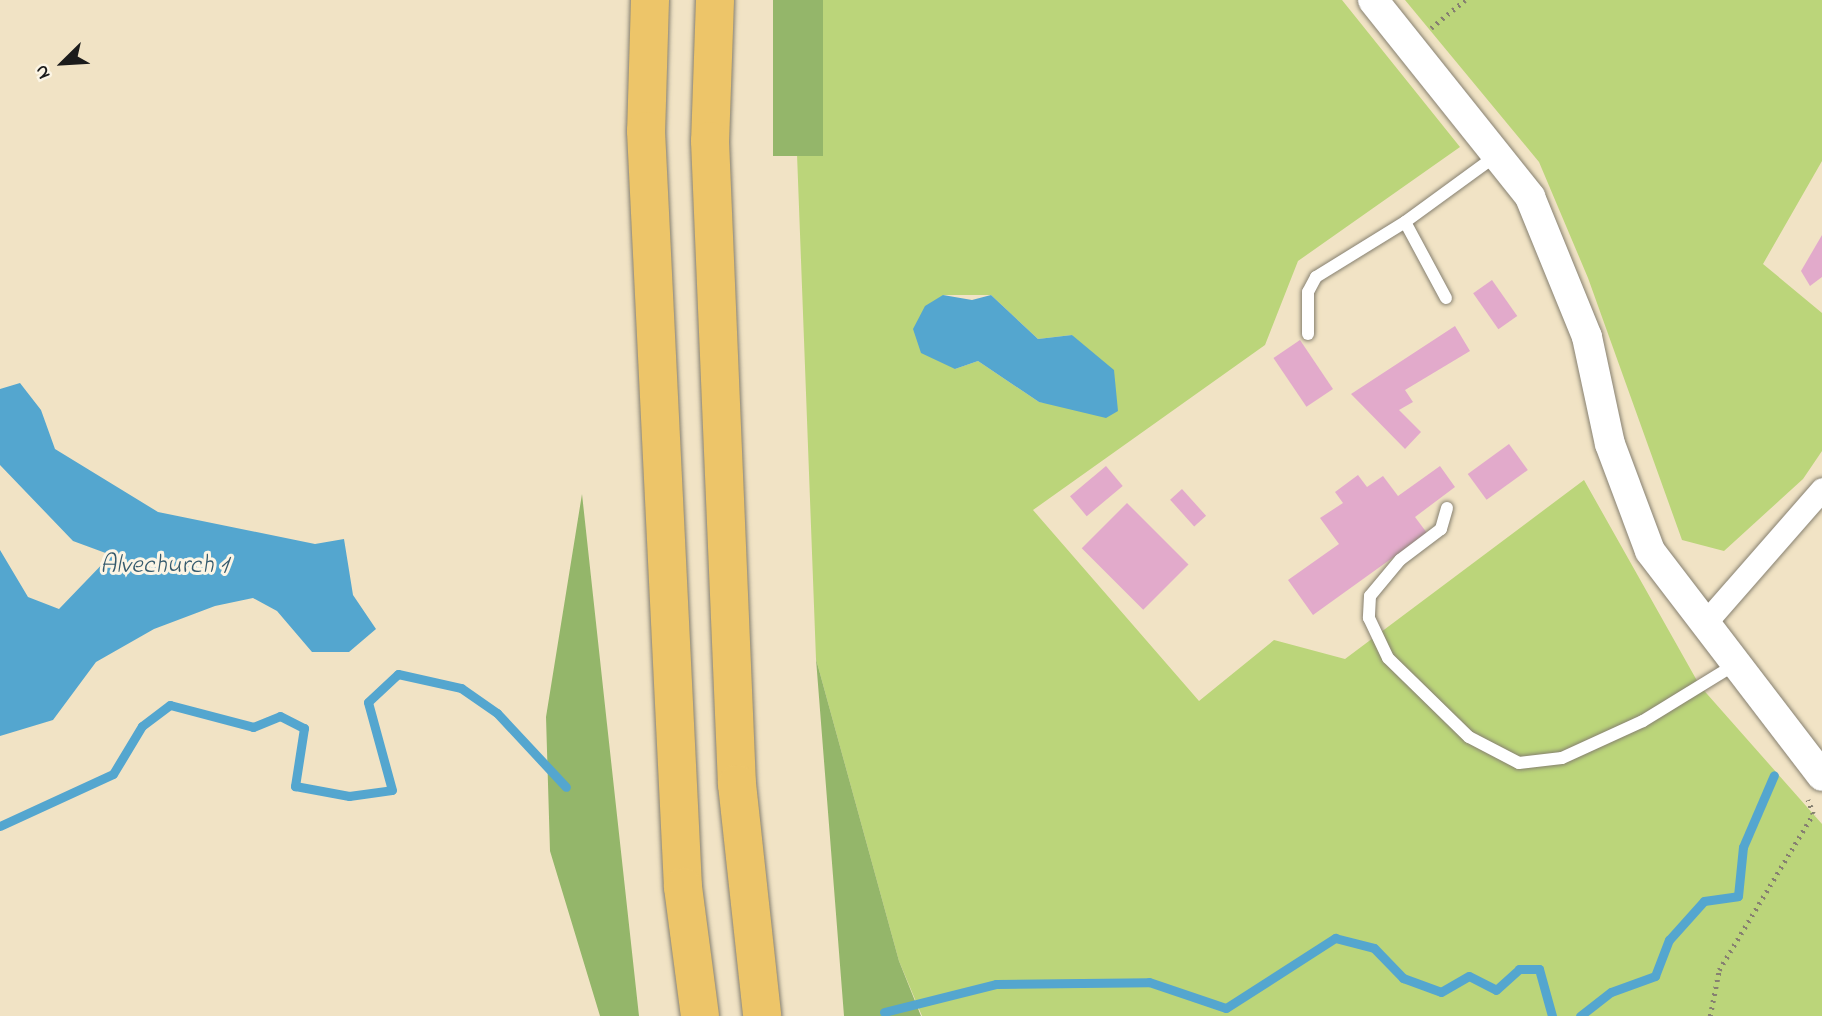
<!DOCTYPE html>
<style>
body{margin:0}
#map{position:relative;width:1822px;height:1016px;overflow:hidden;background:#f1e3c5;font-family:"Indie Flower",sans-serif}
div>[style]{position:absolute}
[style*='--x']{left:calc(var(--x)*1px);top:calc(var(--y)*1px);width:calc(var(--w)*1px);rotate:calc(var(--a)*1deg)}
.green>*{inset:0;background:#bbd57a}
.forest>*{inset:0;background:#94b66a;transform-origin:0 0}
.water>*{inset:0;background:#54a6cf}
.stream>*{height:9px;margin:-4.5px;padding:0 4.5px;transform-origin:4.5px;border-radius:4.5px;background:#54a6cf}
.building>*{inset:0;background:#e2aacb;transform-origin:0 0}
.path>*{height:4.5px;margin-top:-2.25px;transform-origin:0;background:repeating-linear-gradient(90deg,#868070 0 2px,transparent 0 7px)}
.roads{filter:drop-shadow(0 0 2px #868070) drop-shadow(0 0 2px #868070)}
.service>*{height:12px;margin:-6px;padding:0 6px;transform-origin:6px;border-radius:6px;background:#fff}
.minor>*{height:23px;margin:-11.5px;padding:0 11.5px;transform-origin:11.5px;border-radius:11.5px;background:#fff}
.tertiary>*{height:30px;margin:-15px;padding:0 15px;transform-origin:15px;border-radius:15px;background:#fff}
.motorway>*{height:38px;margin:-19px;padding:0 19px;transform-origin:19px;border-radius:19px;background:#edc569}
span{translate:-50% -50%;white-space:nowrap;text-align:center;line-height:1.15;-webkit-text-stroke:6px #fcf5e5;paint-order:stroke}
.water-label{font-size:26px;color:#355a6d;font-style:italic}
.north{position:absolute;left:28px;top:28px;width:70px;height:70px;-webkit-text-stroke:5px #fcf5e5;paint-order:stroke;rotate:246deg;font-size:19px;font-weight:700;line-height:28px;text-align:center;color:#1c1c1c}
.north::after{content:'';display:block;margin:auto;width:24px;height:32px;background:#1c1c1c;clip-path:polygon(50% 0,100% 100%,50% 72%,0 100%)}
</style>
<div id="map">
<div class="green">
<i style="clip-path:polygon(evenodd,823px 0,1342px 0,1460px 147px,1298px 261px,1265px 345px,1033px 510px,1199px 701px,1274px 640px,1345px 659px,1584px 480px,1700px 686px,1822px 824px,1822px 1016px,922px 1016px,899px 961px,816px 659px,797px 154px,815px 152px,823px 0,943px 295px,991px 295px,1038px 339px,1072px 335px,1118px 411px,1039px 402px,978px 361px,955px 369px,943px 295px)"></i>
<i style="clip-path:polygon(1405px 0,1822px 0,1822px 161px,1763px 264px,1822px 313px,1822px 451px,1803px 479px,1724px 551px,1682px 540px,1588px 278px,1539px 162px)"></i>
</div>
<div class="forest">
<i style="left:773px;top:0;width:50px;height:156px"></i>
<i style="clip-path:polygon(582px 494px,607px 724px,639px 1016px,600px 1016px,550px 851px,546px 717px)"></i>
<i style="clip-path:polygon(816px 659px,899px 961px,921px 1016px,844px 1016px)"></i>
</div>
<div class="water">
<i style="clip-path:polygon(943px 295px,972px 300px,991px 295px,1038px 339px,1072px 335px,1114px 370px,1118px 411px,1106px 418px,1039px 402px,978px 361px,955px 369px,921px 353px,913px 329px,925px 306px)"></i>
<i style="clip-path:polygon(20px 383px,41px 410px,55px 449px,158px 512px,315px 544px,344px 539px,353px 595px,376px 629px,349px 652px,312px 652px,277px 611px,253px 598px,215px 606px,154px 629px,96px 662px,53px 720px,0 736px,0 550px,28px 597px,59px 609px,111px 555px,73px 541px,0 465px,0 389px)"></i>
</div>
<div class="stream">
<i style="--x:0;--y:826;--w:124;--a:-24.7"></i>
<i style="--x:113;--y:774;--w:56;--a:-58.9"></i>
<i style="--x:142;--y:726;--w:35;--a:-37"></i>
<i style="--x:170;--y:705;--w:86;--a:14.8"></i>
<i style="--x:253;--y:727;--w:29;--a:-22"></i>
<i style="--x:280;--y:716;--w:27;--a:27"></i>
<i style="--x:304;--y:728;--w:59;--a:98.8"></i>
<i style="--x:295;--y:786;--w:55;--a:10.5"></i>
<i style="--x:349;--y:796;--w:43;--a:-7.9"></i>
<i style="--x:392;--y:790;--w:91;--a:-105.3"></i>
<i style="--x:368;--y:702;--w:41;--a:-43"></i>
<i style="--x:398;--y:674;--w:65;--a:12.5"></i>
<i style="--x:461;--y:688;--w:44;--a:34.8"></i>
<i style="--x:497;--y:713;--w:101;--a:47"></i>
<i style="--x:884;--y:1012;--w:115;--a:-14"></i>
<i style="--x:996;--y:984;--w:153;--a:-0.7"></i>
<i style="--x:1149;--y:982;--w:81;--a:18.7"></i>
<i style="--x:1226;--y:1008;--w:130;--a:-32.7"></i>
<i style="--x:1335;--y:938;--w:40;--a:14.4"></i>
<i style="--x:1374;--y:948;--w:42;--a:46"></i>
<i style="--x:1403;--y:978;--w:40;--a:20.2"></i>
<i style="--x:1441;--y:992;--w:32;--a:-30"></i>
<i style="--x:1469;--y:976;--w:30;--a:27"></i>
<i style="--x:1496;--y:990;--w:31;--a:-42"></i>
<i style="--x:1519;--y:969;--w:20;--a:0"></i>
<i style="--x:1539;--y:969;--w:49;--a:74.5"></i>
<i style="--x:1580;--y:1016;--w:39;--a:-38"></i>
<i style="--x:1611;--y:992;--w:47;--a:-20"></i>
<i style="--x:1655;--y:976;--w:39;--a:-69"></i>
<i style="--x:1669;--y:940;--w:52;--a:-48.1"></i>
<i style="--x:1704;--y:901;--w:34;--a:-8"></i>
<i style="--x:1738;--y:896;--w:49;--a:-84.2"></i>
<i style="--x:1743;--y:847;--w:78;--a:-66.7"></i>
</div>
<div class="building">
<i style="clip-path:polygon(1822px 235px,1822px 277px,1810px 286px,1801px 271px)"></i>
<i style="left:1492px;top:280px;width:44px;height:23px;rotate:55deg"></i>
<i style="clip-path:polygon(1455px 326px,1470px 351px,1405px 390px,1413px 402px,1399px 410px,1421px 432px,1405px 449px,1351px 394px)"></i>
<i style="left:1300px;top:340px;width:59px;height:32px;rotate:56deg"></i>
<i style="left:1509px;top:444px;width:32px;height:51px;rotate:54deg"></i>
<i style="left:1106px;top:466px;width:26px;height:47px;rotate:50deg"></i>
<i style="clip-path:polygon(1440px 466px,1455px 487px,1415px 517px,1427px 533px,1313px 615px,1288px 580px,1339px 544px,1320px 518px,1343px 503px,1335px 492px,1358px 475px,1367px 487px,1383px 476px,1398px 496px)"></i>
<i style="left:1182px;top:489px;width:36px;height:16px;rotate:48deg"></i>
<i style="left:1127px;top:503px;width:87px;height:64px;rotate:45deg"></i>
</div>
<div class="path">
<i style="--x:1431;--y:28;--w:44;--a:-39.5"></i>
<i style="--x:1710;--y:1016;--w:47;--a:-78.9"></i>
<i style="--x:1719;--y:970;--w:182;--a:-58.9"></i>
<i style="--x:1813;--y:814;--w:15;--a:-110"></i>
</div>
<div class="roads">
<div class="service">
<i style="--x:1446;--y:298;--w:86;--a:-118.3"></i>
<i style="--x:1405;--y:222;--w:114;--a:-36.1"></i>
<i style="--x:1308;--y:334;--w:42;--a:-90"></i>
<i style="--x:1308;--y:292;--w:17;--a:-62"></i>
<i style="--x:1316;--y:277;--w:105;--a:-31.7"></i>
<i style="--x:1447;--y:508;--w:22;--a:106"></i>
<i style="--x:1441;--y:529;--w:51;--a:142.9"></i>
<i style="--x:1400;--y:560;--w:47;--a:129.8"></i>
<i style="--x:1370;--y:596;--w:22;--a:93"></i>
<i style="--x:1369;--y:618;--w:44;--a:64.6"></i>
<i style="--x:1388;--y:658;--w:113;--a:44.3"></i>
<i style="--x:1469;--y:737;--w:56;--a:27.5"></i>
<i style="--x:1519;--y:763;--w:43;--a:-6.6"></i>
<i style="--x:1562;--y:758;--w:89;--a:-24.6"></i>
<i style="--x:1643;--y:721;--w:107;--a:-31.6"></i>
</div>
<div class="minor">
<i style="--x:1704;--y:624;--w:179;--a:-48.8"></i>
</div>
<div class="tertiary">
<i style="--x:1373;--y:0;--w:252;--a:51.4"></i>
<i style="--x:1530;--y:197;--w:151;--a:67.8"></i>
<i style="--x:1587;--y:337;--w:109;--a:77.9"></i>
<i style="--x:1610;--y:444;--w:114;--a:69.5"></i>
<i style="--x:1650;--y:551;--w:283;--a:52.6"></i>
</div>
<div class="motorway">
<i style="--x:650;--y:0;--w:131;--a:91.7"></i>
<i style="--x:646;--y:131;--w:757;--a:87.2"></i>
<i style="--x:683;--y:887;--w:130;--a:82.5"></i>
<i style="--x:715;--y:0;--w:141;--a:92"></i>
<i style="--x:710;--y:141;--w:644;--a:87.6"></i>
<i style="--x:737;--y:784;--w:233;--a:83.8"></i>
</div>
</div>
<div class="water-label">
<span style="left:164px;top:567px">Alvechurch 1</span>
</div>
<div class="north">N</div>
</div>
